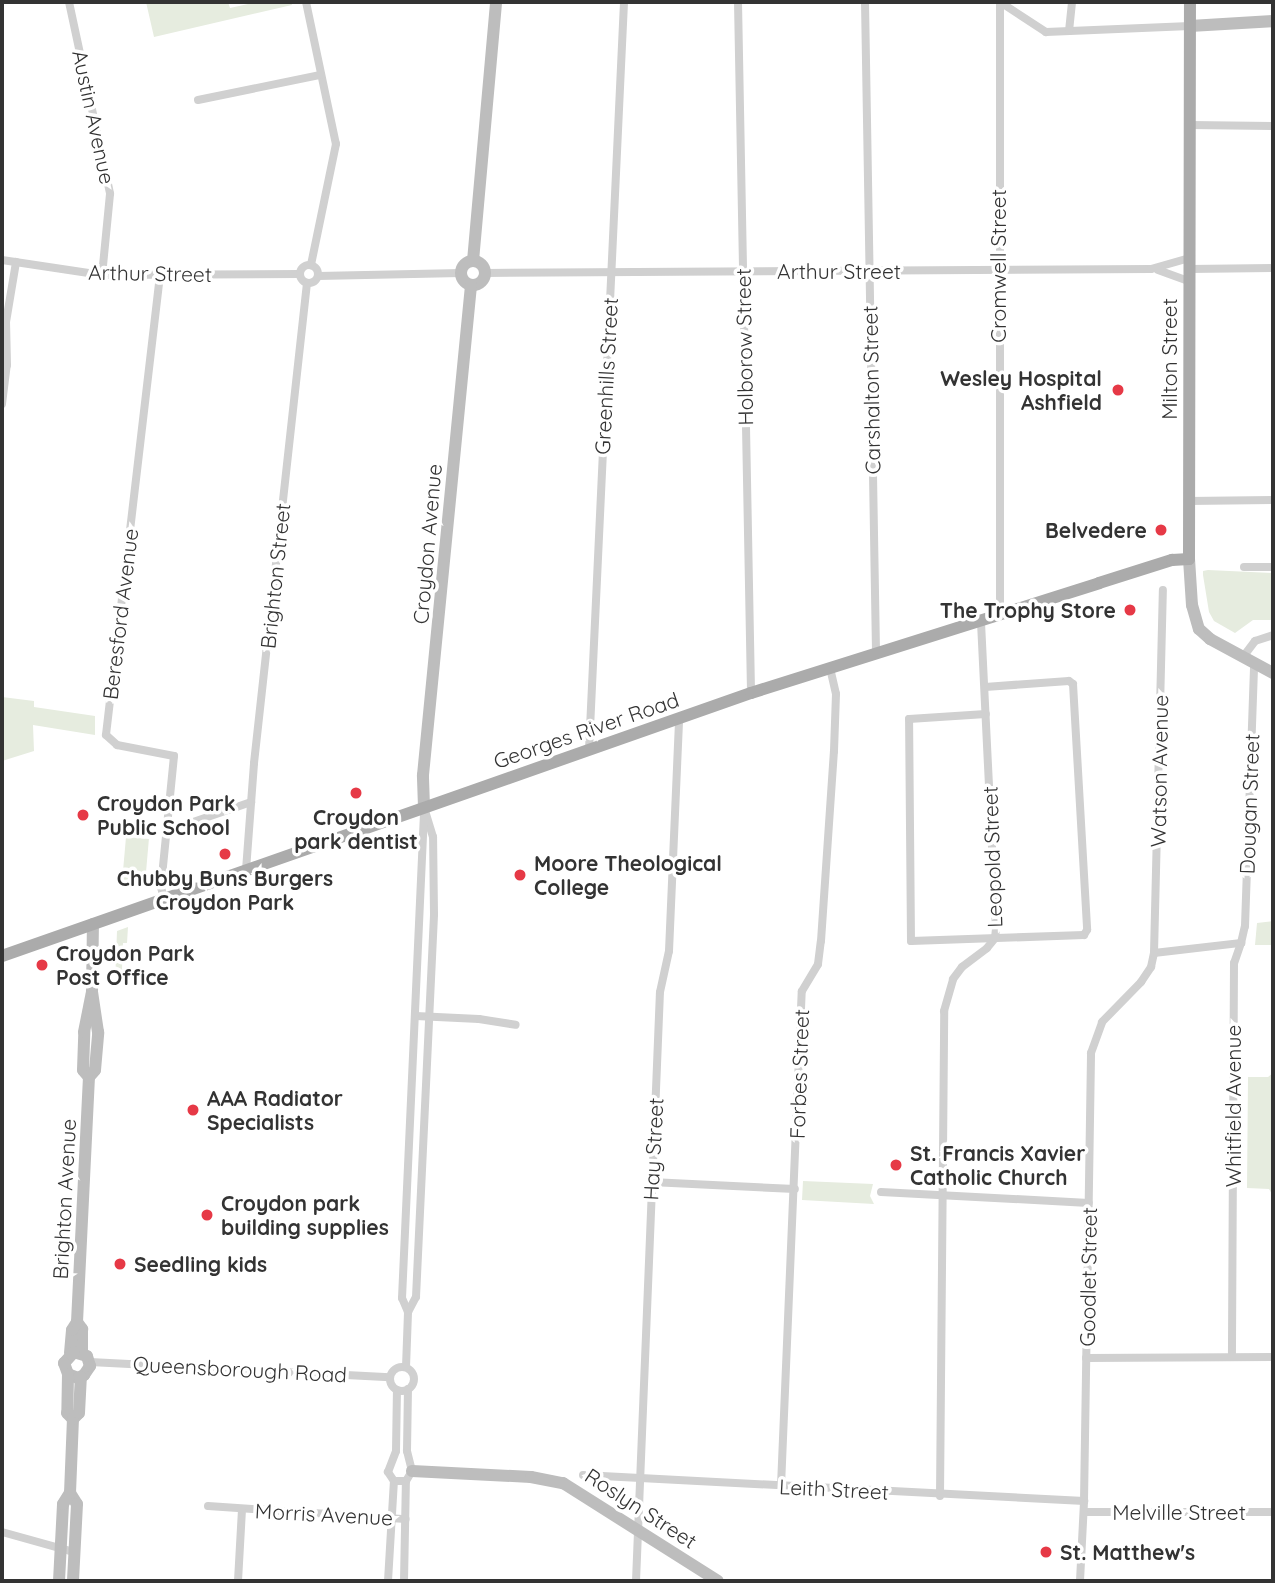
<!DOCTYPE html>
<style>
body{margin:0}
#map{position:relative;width:1275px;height:1583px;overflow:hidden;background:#fff;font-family:Quicksand,sans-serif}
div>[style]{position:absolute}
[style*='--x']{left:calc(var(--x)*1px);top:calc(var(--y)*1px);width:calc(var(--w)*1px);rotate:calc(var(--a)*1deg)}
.green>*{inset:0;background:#e6ecdf;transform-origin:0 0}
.street>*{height:8px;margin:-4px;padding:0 4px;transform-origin:4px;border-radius:4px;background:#d0d0d0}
.street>.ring{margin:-4px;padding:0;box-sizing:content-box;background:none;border:8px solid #d0d0d0;border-radius:50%}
.secondary>*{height:12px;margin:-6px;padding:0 6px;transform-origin:6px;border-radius:6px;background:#bdbdbd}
.secondary>.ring{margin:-6px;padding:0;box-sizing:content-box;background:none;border:12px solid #bdbdbd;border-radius:50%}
.primary>*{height:12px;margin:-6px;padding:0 6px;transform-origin:6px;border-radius:6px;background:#ababab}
.dots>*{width:19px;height:19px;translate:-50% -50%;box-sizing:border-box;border:4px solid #fff;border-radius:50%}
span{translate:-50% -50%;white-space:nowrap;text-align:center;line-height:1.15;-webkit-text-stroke:7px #fff;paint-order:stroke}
.street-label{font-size:21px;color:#333}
.poi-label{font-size:21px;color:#333;font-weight:700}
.right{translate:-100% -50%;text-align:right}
.left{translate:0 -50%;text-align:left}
.frame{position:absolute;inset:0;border:4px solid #333;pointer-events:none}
</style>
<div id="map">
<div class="green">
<i style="clip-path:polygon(146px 2px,228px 2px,230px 8px,257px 2px,291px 2px,292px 5px,154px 37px)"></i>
<i style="clip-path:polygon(1208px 570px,1273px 573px,1273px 620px,1253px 620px,1235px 633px,1214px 621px,1209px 612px,1203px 575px,1203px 571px)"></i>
<i style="clip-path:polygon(2px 697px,34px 701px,34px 707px,95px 716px,95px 735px,33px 725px,34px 751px,2px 761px)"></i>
<i style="left:126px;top:837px;width:23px;height:44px;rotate:5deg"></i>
<i style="clip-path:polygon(1273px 921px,1273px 945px,1255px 945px,1257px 923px)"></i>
<i style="clip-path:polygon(128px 927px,127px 943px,123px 943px,122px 969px,126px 970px,126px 976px,132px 976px,131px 984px,115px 983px,117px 931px)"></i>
<i style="clip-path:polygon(1273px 1073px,1273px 1196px,1269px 1189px,1247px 1188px,1248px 1077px,1268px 1077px)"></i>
<i style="clip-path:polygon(803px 1181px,873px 1184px,870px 1196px,874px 1204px,802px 1200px)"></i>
</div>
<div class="street">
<i style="--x:69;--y:2;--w:196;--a:77.9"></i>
<i style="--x:110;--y:194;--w:81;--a:95.6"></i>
<i style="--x:306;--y:2;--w:145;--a:78.1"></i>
<i style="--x:336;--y:144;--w:124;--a:101.7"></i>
<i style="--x:738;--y:2;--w:691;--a:88.92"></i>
<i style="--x:865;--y:2;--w:651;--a:89.03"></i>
<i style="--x:1000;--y:2;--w:55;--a:33.1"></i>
<i style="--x:1046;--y:32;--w:144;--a:-2.4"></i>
<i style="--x:1069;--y:31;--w:29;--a:-84"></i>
<i style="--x:198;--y:100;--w:125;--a:-11.6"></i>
<i style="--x:1190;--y:125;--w:83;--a:0.7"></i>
<i style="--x:2;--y:260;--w:101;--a:8.5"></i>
<i style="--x:102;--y:275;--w:198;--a:-0.3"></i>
<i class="ring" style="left:300px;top:265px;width:10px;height:10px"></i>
<i style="--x:1189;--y:269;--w:84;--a:-0.7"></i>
<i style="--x:1158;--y:270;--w:33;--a:20"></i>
<i style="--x:485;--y:273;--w:666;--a:-0.34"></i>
<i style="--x:1151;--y:269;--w:40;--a:-16"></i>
<i style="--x:160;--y:275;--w:463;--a:96.7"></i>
<i style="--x:106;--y:735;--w:15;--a:42"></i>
<i style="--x:117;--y:745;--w:58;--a:10.9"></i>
<i style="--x:174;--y:756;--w:132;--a:95.7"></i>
<i style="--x:161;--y:887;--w:12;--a:76"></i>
<i style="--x:318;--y:276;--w:143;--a:-1.2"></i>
<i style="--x:2;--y:404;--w:39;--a:-83"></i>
<i style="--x:7;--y:365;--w:43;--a:-91.3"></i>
<i style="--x:6;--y:322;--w:61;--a:-80.5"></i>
<i style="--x:1188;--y:501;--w:85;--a:-0.7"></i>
<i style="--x:1244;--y:567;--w:29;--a:0"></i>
<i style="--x:1000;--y:614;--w:612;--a:-90"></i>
<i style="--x:1243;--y:657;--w:20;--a:-53"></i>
<i style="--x:1255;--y:641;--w:19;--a:-18"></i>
<i style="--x:985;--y:687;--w:84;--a:-4.1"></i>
<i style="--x:1069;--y:681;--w:5;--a:37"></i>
<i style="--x:1073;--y:684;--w:246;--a:86.7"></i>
<i style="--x:1087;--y:930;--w:6;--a:121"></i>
<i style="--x:1084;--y:935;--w:173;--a:178"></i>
<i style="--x:911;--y:941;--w:222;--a:-90.5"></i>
<i style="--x:909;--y:719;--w:77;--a:-3.7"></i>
<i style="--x:589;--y:750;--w:749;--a:-87.32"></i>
<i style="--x:167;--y:831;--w:89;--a:-19"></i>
<i style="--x:246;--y:870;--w:107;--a:-85.7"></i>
<i style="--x:254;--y:763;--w:483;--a:-83.7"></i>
<i style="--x:1241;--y:943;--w:17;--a:-77"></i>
<i style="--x:1245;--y:926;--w:263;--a:-88"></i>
<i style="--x:1154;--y:953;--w:88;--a:-6.6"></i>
<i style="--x:1241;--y:943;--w:21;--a:109"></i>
<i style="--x:1234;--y:963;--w:394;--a:90.3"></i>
<i style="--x:416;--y:1016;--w:63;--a:2.7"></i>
<i style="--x:479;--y:1019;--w:37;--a:9"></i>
<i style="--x:651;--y:1182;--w:144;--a:2.8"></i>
<i style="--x:881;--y:1192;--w:208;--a:3"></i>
<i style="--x:408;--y:1312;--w:17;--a:-62"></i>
<i style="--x:416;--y:1297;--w:383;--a:-87.3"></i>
<i style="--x:434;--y:914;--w:77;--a:-90.7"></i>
<i style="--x:433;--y:837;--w:28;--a:-107"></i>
<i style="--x:1086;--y:1358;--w:187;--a:-0.3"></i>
<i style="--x:90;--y:1362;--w:300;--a:2.9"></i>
<i class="ring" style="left:390px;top:1367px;width:16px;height:16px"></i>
<i style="--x:406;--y:1367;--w:55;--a:-87.9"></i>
<i style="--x:408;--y:1312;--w:15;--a:-113"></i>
<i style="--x:402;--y:1298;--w:491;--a:-87.4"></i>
<i style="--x:583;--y:1475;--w:502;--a:2.97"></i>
<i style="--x:394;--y:1481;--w:12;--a:0"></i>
<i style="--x:406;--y:1481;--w:12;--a:-59"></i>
<i style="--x:412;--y:1471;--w:21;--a:-104"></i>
<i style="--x:407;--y:1451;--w:62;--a:-89.1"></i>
<i style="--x:394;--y:1481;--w:11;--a:-124"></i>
<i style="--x:388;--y:1472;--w:22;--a:-69"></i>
<i style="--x:396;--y:1451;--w:61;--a:-89.1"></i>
<i style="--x:781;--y:1486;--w:495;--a:-87.6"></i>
<i style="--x:802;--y:991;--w:31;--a:-59"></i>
<i style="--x:818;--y:964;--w:23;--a:-83"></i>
<i style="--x:821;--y:941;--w:190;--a:-86.1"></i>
<i style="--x:834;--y:751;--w:57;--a:-88"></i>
<i style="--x:836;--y:694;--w:28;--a:-103"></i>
<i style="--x:940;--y:1496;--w:485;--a:-89.5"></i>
<i style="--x:944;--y:1011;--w:33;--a:-74"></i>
<i style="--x:953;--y:979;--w:15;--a:-53"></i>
<i style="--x:962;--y:967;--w:31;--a:-37"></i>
<i style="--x:987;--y:948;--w:13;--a:-51"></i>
<i style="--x:995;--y:938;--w:9;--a:-84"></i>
<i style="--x:996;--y:929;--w:309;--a:-92.8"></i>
<i style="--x:208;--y:1506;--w:198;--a:3.8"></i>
<i style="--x:1084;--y:1512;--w:189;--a:0"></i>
<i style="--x:2;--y:1532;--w:75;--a:15.5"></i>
<i style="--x:238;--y:1581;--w:71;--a:-86.8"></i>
<i style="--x:388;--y:1581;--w:100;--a:-86.6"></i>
<i style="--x:404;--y:1581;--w:100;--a:-88.9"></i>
<i style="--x:636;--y:1581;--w:589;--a:-87.67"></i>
<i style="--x:660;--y:992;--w:42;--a:-77.6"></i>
<i style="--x:669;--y:951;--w:233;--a:-87.5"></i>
<i style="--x:1080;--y:1581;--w:80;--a:-87.1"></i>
<i style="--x:1084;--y:1501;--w:448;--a:-89.1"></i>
<i style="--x:1091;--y:1053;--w:33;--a:-70"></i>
<i style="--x:1102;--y:1022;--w:56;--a:-45.7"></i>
<i style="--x:1141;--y:982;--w:18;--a:-56"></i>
<i style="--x:1151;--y:967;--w:14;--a:-78"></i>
<i style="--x:1154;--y:953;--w:363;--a:-88.6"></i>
</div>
<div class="secondary">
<i style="--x:1190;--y:26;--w:83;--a:-3.4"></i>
<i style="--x:473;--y:261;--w:260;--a:-84.9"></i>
<i class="ring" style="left:461px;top:261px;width:12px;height:12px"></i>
<i style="--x:1189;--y:559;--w:46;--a:86.3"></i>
<i style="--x:1192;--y:605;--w:25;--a:74"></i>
<i style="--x:1199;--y:629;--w:15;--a:42"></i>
<i style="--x:1210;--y:639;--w:72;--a:28.4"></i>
<i style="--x:424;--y:807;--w:32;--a:-92"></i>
<i style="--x:423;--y:775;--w:492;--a:-84.4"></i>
<i style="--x:89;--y:1077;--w:9;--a:-131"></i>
<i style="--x:83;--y:1070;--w:38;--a:-88"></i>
<i style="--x:84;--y:1032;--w:41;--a:-78.7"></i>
<i style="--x:92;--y:992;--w:68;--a:-89.2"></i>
<i style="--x:77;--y:1322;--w:9;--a:54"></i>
<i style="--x:82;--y:1329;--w:23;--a:90"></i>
<i style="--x:70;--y:1353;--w:23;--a:-85"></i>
<i style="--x:72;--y:1330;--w:9;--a:-58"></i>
<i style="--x:77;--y:1322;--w:245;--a:-87.2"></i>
<i style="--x:89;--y:1077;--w:9;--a:-49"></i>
<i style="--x:95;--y:1070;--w:38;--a:-85"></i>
<i style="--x:98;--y:1032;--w:40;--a:-98.5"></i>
<i style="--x:68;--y:1374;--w:11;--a:22"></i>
<i style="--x:78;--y:1378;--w:7;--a:-27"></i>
<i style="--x:84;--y:1375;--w:11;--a:-56"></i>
<i style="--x:90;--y:1366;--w:10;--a:-107"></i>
<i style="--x:87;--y:1356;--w:14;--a:-163"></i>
<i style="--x:74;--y:1352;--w:15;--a:132"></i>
<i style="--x:64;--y:1363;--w:12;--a:70"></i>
<i style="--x:68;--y:1374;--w:39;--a:91"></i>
<i style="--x:67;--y:1413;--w:8;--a:45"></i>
<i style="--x:412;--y:1471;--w:119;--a:2.9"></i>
<i style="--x:531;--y:1477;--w:33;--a:11"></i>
<i style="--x:563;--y:1483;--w:183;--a:32.3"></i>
<i style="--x:70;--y:1493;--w:13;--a:58"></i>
<i style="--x:77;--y:1504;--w:77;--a:93"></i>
<i style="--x:59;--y:1581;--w:77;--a:-87"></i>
<i style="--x:63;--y:1504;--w:13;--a:-58"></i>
<i style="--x:70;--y:1493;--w:74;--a:-87.7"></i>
<i style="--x:73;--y:1419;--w:8;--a:-45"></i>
<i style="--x:79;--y:1413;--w:36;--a:-87"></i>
</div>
<div class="primary">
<i style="--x:2;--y:956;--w:794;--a:-19.35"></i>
<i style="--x:751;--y:693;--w:365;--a:-17.5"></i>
<i style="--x:1099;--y:583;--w:77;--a:-17.5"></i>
<i style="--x:1172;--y:560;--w:17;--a:-3"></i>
<i style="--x:1189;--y:559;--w:557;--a:-89.9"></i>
</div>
<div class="dots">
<i style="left:1118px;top:390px;background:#e63946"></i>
<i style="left:1161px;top:530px;background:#e63946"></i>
<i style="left:1130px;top:610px;background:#e63946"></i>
<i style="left:356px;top:793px;background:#e63946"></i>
<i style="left:83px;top:815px;background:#e63946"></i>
<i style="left:225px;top:854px;background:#e63946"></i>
<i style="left:520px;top:875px;background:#e63946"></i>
<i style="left:42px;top:965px;background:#e63946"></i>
<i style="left:193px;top:1110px;background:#e63946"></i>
<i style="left:896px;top:1165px;background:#e63946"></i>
<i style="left:207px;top:1215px;background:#e63946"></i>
<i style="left:120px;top:1264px;background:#e63946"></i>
<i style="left:1046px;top:1552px;background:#e63946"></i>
</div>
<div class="street-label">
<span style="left:94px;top:117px;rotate:78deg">Austin Avenue</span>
<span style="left:998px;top:266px;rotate:-90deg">Cromwell Street</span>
<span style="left:839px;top:271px">Arthur Street</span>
<span style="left:150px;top:273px;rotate:1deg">Arthur Street</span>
<span style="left:744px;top:347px;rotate:-91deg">Holborow Street</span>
<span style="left:1169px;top:359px;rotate:-90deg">Milton Street</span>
<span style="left:606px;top:376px;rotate:-87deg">Greenhills Street</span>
<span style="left:871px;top:390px;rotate:-91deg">Carshalton Street</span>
<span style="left:427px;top:544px;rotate:-85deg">Croydon Avenue</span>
<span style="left:275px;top:576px;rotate:-84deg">Brighton Street</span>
<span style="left:120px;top:614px;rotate:-83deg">Beresford Avenue</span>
<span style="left:586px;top:730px;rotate:-19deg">Georges River Road</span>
<span style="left:1159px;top:771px;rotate:-89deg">Watson Avenue</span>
<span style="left:1249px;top:804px;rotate:-88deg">Dougan Street</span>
<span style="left:992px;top:857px;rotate:-92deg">Leopold Street</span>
<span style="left:799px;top:1074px;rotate:-88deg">Forbes Street</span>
<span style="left:1233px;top:1106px;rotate:-90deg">Whitfield Avenue</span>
<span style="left:653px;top:1149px;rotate:-87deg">Hay Street</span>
<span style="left:64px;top:1199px;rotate:-87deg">Brighton Avenue</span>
<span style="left:1088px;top:1277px;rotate:-89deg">Goodlet Street</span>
<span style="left:240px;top:1369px;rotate:3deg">Queensborough Road</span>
<span style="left:834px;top:1489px;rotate:3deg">Leith Street</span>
<span style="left:641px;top:1508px;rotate:33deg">Roslyn Street</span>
<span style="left:1179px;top:1512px">Melville Street</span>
<span style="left:324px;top:1514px;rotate:3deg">Morris Avenue</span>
</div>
<div class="poi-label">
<span class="right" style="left:1102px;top:390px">Wesley Hospital<br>Ashfield</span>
<span class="right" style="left:1147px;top:530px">Belvedere</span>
<span class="right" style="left:1116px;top:610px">The Trophy Store</span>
<span class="left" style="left:97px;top:815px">Croydon Park<br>Public School</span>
<span style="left:356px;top:829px">Croydon<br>park dentist</span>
<span class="left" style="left:534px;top:875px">Moore Theological<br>College</span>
<span style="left:225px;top:890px">Chubby Buns Burgers<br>Croydon Park</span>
<span class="left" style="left:56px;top:965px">Croydon Park<br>Post Office</span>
<span class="left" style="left:207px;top:1110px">AAA Radiator<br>Specialists</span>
<span class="left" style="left:910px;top:1165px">St. Francis Xavier<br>Catholic Church</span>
<span class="left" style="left:221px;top:1215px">Croydon park<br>building supplies</span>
<span class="left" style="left:134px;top:1264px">Seedling kids</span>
<span class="left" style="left:1060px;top:1552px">St. Matthew's</span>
</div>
<div class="frame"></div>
</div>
